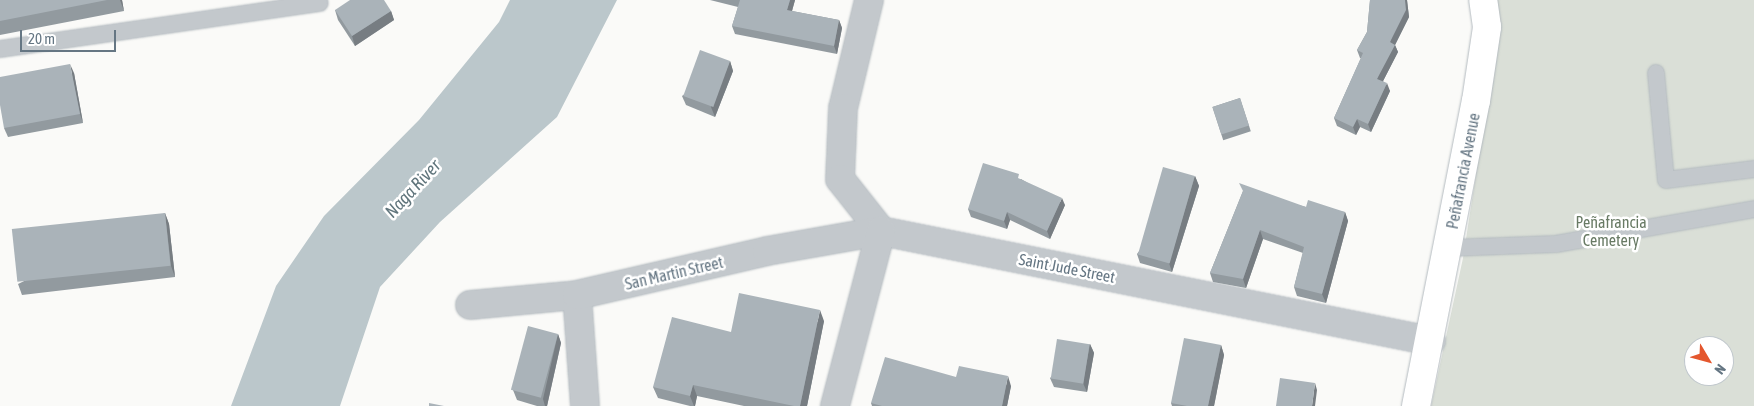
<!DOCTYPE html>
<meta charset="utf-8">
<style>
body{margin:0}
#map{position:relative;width:1754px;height:406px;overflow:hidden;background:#fafaf8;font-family:"Asap Condensed",sans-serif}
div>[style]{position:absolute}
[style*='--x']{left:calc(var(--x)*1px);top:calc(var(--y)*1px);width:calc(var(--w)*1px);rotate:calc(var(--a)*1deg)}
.green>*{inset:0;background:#dadfd7}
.water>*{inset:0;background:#bbc7cb}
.roads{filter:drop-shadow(0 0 1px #b3babf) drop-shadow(0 0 1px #b3babf)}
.lane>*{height:16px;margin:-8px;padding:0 8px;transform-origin:8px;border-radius:8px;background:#c3c8cc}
.street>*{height:28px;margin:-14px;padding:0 14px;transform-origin:14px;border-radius:14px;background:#c3c8cc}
.secondary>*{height:28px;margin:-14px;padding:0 14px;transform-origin:14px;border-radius:14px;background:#fff}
.wall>*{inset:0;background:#929a9f;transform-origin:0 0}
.shaded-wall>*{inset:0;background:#777d82}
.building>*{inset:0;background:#aab3b9;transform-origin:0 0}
span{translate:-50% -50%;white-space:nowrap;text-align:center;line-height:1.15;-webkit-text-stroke:5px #fff;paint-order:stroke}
.street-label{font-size:16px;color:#657683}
.park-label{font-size:16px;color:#687a64}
.water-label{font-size:18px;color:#60757c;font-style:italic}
.north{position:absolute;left:1684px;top:336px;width:50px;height:50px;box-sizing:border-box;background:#fff;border:1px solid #c1c8cd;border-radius:50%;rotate:127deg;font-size:14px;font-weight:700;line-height:20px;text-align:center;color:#657683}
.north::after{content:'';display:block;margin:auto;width:18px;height:22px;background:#e4572e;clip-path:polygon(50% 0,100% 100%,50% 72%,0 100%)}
.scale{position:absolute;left:20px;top:30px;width:96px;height:22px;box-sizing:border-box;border:2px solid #657683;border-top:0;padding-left:6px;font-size:15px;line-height:18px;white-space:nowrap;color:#657683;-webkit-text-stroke:4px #fff;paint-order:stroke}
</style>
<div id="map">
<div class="green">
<i style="clip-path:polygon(evenodd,1496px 0,1754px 0,1754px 406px,1431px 406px,1463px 258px,1500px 19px,1496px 0,1694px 346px,1724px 346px,1724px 376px,1694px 376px,1694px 346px)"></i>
</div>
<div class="water">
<i style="clip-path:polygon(510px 0,617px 0,557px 117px,440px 222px,380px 287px,340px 406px,231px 406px,276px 286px,324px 216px,419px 120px,499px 22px)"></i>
</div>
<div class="roads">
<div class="lane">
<i style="--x:0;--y:49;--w:323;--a:-8.2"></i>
<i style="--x:1656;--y:73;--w:107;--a:84.7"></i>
<i style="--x:1666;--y:180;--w:89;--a:-7.1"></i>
<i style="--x:1448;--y:248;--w:108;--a:-2.1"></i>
<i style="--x:1556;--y:244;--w:201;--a:-10"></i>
</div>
<div class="street">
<i style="--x:869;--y:0;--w:111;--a:103.5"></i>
<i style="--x:843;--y:108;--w:71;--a:92.4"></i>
<i style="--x:840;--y:179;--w:66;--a:51.7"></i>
<i style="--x:470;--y:305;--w:107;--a:-5.3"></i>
<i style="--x:585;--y:406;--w:111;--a:-94.1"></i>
<i style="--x:577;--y:295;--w:195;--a:-13"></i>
<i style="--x:767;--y:251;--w:116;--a:-10"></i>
<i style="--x:881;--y:231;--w:561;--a:11.31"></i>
<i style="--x:835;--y:406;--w:181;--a:-75.3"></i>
</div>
<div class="secondary">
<i style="--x:1416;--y:406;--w:311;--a:-78.9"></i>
<i style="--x:1476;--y:101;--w:75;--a:-81.5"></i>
<i style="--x:1487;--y:27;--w:27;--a:-98"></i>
</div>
</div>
<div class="wall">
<i style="clip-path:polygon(0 0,122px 0,124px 11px,0 35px)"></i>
<i style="clip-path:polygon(710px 0,795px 0,792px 11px,839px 20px,842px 28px,837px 54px,735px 34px,732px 26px,738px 7px)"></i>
<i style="clip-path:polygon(1370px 0,1407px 0,1409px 17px,1395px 45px,1398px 52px,1383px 81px,1390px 91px,1371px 132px,1360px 127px,1356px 135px,1337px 126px,1334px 118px,1361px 58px,1360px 58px,1357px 50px,1367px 32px)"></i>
<i style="clip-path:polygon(335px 10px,391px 11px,394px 20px,355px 46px,338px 20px)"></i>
<i style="clip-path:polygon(730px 61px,733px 71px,715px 117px,686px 105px,682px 96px)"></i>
<i style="clip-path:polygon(74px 73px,83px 123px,8px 137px,4px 128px)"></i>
<i style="left:1240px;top:98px;width:35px;height:29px;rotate:72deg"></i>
<i style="clip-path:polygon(1195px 176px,1199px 186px,1172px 272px,1140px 263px,1137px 254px)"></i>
<i style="clip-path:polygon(1021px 179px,1065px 205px,1050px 239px,1010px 220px,1007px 229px,971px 217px,968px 209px)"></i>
<i style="clip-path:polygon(1243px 191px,1306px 207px,1345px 212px,1348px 221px,1326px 303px,1297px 296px,1294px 287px,1303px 253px,1263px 239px,1246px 288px,1213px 282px,1210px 273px)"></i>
<i style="clip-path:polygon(165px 213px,169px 224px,175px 277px,22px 295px,18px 284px)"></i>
<i style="clip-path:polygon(824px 321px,807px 406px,744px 406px,697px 396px,695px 406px,690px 406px,658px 398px,653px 387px,731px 332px)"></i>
<i style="clip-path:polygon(558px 334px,561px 343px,547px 406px,537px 406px,517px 400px,513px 390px)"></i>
<i style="clip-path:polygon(1090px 344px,1094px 353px,1087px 392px,1054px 387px,1050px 378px)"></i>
<i style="clip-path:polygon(1221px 345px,1224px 355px,1214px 406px,1172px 406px,1171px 403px)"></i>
<i style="clip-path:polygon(956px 377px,1011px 386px,1007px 406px,872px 406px,871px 403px)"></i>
</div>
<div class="shaded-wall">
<i style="clip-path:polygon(120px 0,122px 0,124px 11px)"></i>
<i style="clip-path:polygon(790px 0,795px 0,790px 18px,787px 10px)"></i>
<i style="clip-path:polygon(1405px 0,1407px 0,1409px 17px,1395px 45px,1398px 52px,1380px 87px,1377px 79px)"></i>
<i style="clip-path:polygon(391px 11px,394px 20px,355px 46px,352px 36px)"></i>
<i style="clip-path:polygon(839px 20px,842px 28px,837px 54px,834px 46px)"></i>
<i style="clip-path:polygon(730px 61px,733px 71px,715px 117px,711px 107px)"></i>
<i style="clip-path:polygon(70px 64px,74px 73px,83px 123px,80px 114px)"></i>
<i style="clip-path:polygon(1387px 83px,1390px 91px,1371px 132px,1368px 124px)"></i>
<i style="clip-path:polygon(1357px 119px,1360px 127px,1356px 135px,1353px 127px)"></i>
<i style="clip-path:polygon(1195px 176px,1199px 186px,1172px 272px,1169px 263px)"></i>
<i style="clip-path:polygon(1062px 198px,1065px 205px,1050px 239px,1047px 231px)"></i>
<i style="clip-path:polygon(1007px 212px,1010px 220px,1007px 229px,1004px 221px)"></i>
<i style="clip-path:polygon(1345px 212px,1348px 221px,1326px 303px,1322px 294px)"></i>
<i style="clip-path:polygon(165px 213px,169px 224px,175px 277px,171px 266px)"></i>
<i style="clip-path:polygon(1260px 230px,1263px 239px,1246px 288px,1243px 279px)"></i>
<i style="clip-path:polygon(820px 310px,824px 321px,807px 406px,800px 406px)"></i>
<i style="clip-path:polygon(558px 334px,561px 343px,547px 406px,545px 406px,543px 399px)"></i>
<i style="clip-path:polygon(1090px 344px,1094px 353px,1087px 392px,1083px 383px)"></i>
<i style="clip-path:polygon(1221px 345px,1224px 355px,1214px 406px,1208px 406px)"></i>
<i style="clip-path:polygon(1008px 376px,1011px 386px,1007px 406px,1002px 406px)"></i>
<i style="clip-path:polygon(1315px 383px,1317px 390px,1315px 406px,1312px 406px)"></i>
<i style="clip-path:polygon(693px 385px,697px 396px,695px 406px,694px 406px,690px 396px)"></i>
</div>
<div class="building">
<i style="clip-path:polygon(0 0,107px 0,0 21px)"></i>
<i style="clip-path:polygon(350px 0,384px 0,391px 11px,352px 36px,335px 10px)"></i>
<i style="clip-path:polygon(739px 0,790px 0,787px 10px,839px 20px,834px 46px,732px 26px,740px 0)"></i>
<i style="clip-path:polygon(1370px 0,1405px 0,1406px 10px,1390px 42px,1395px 45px,1377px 79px,1387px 83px,1368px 124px,1357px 119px,1353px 127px,1334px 118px,1363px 53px,1357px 50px,1367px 32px)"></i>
<i style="left:700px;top:50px;width:32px;height:49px;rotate:20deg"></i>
<i style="clip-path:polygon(70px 64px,80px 114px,4px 128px,0 105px,0 77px)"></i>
<i style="left:1240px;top:98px;width:29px;height:29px;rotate:72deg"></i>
<i style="clip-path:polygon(983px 163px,1019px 174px,1018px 178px,1062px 198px,1047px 231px,1007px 212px,1004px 221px,968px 209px)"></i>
<i style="left:1163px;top:167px;width:33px;height:91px;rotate:16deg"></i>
<i style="clip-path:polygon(1239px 183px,1306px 207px,1308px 200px,1345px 212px,1322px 294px,1294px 287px,1304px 247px,1260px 230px,1243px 279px,1210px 273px,1243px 191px)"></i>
<i style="left:165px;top:213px;width:53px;height:154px;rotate:84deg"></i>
<i style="clip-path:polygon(739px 293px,820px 310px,800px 406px,794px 406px,693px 385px,690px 396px,653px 387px,672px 317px,731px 332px)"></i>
<i style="left:528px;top:326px;width:31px;height:66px;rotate:15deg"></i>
<i style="clip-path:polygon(1184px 338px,1221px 345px,1208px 406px,1187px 406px,1171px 403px)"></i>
<i style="left:1057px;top:339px;width:33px;height:40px;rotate:9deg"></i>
<i style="clip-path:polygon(885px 357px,956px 377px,959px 366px,1008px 376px,1002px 406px,882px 406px,871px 403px)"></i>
<i style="clip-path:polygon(1280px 378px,1315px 383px,1312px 406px,1276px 406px)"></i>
<i style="clip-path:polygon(429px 403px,444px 406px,429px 406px)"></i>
</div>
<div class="street-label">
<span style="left:1463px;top:171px;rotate:-79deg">Peñafrancia Avenue</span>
<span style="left:1067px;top:268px;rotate:11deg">Saint Jude Street</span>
<span style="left:674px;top:273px;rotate:-13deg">San Martin Street</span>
</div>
<div class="park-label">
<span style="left:1611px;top:231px">Peñafrancia<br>Cemetery</span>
</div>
<div class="water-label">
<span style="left:413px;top:189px;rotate:-47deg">Naga River</span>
</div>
<div class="north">N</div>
<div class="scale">20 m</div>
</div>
